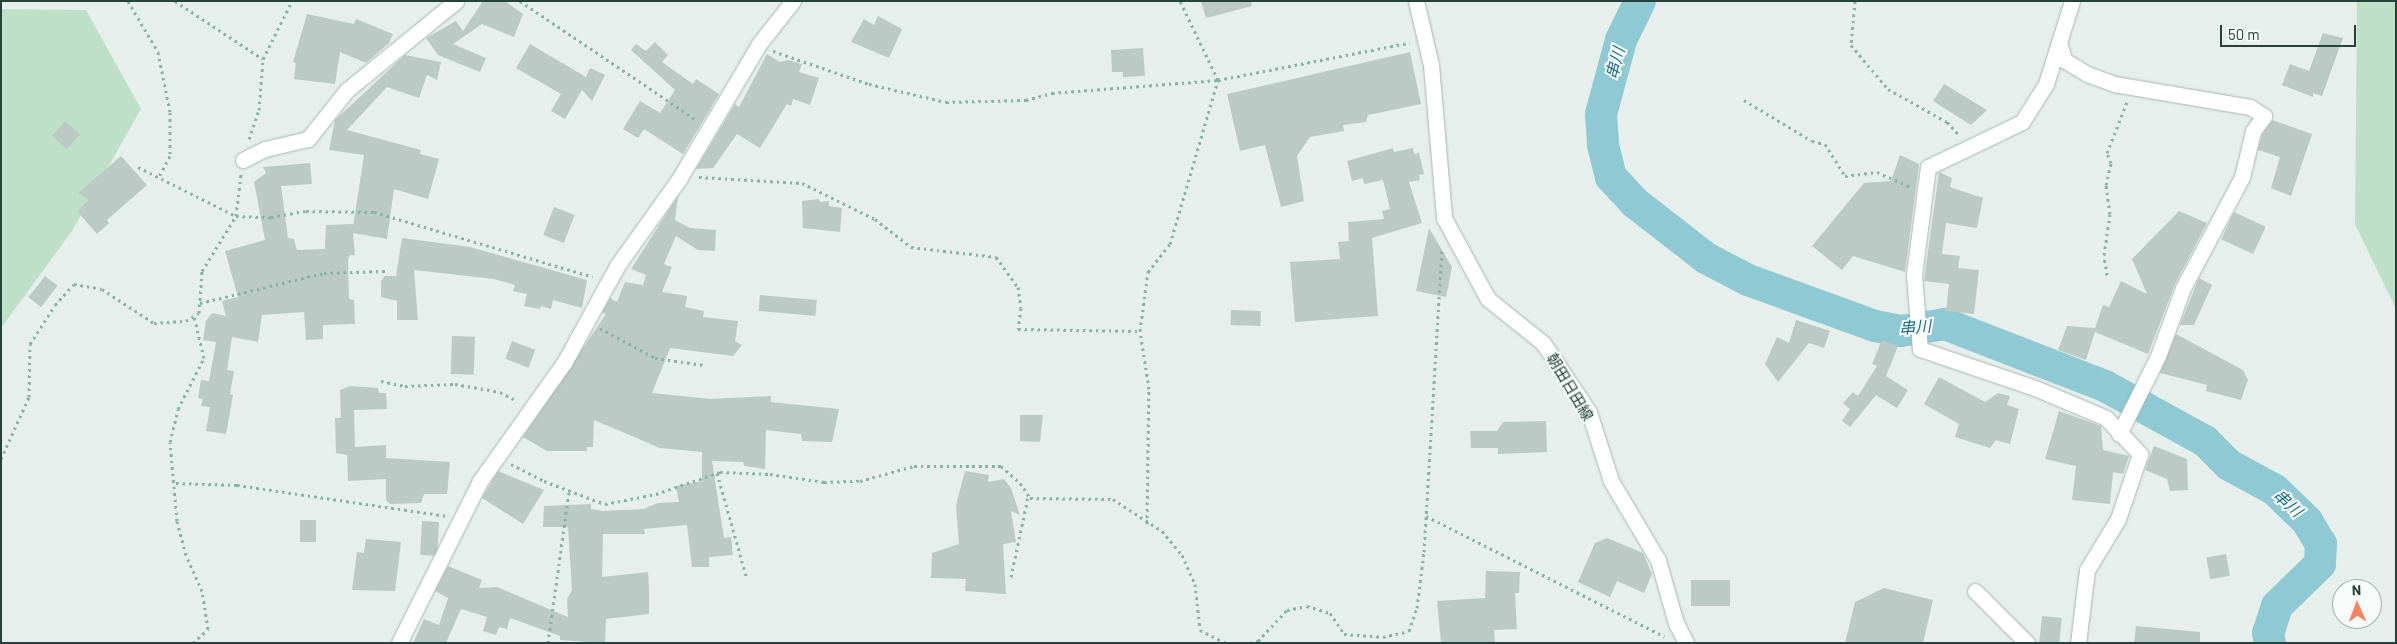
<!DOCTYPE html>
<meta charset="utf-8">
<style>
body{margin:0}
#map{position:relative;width:2397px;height:644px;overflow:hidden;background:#e6efeb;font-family:Barlow,"Noto Sans JP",sans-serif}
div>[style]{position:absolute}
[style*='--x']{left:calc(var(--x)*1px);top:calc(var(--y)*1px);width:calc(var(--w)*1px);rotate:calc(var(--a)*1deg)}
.green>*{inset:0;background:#bfe0c8}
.river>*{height:32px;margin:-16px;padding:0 16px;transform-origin:16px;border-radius:16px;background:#8ec9d4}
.building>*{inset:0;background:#bbcac4;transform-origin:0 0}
.path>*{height:3px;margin-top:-1.5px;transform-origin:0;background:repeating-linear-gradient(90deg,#86b3a5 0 2.5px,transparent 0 6.5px)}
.roads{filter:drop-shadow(0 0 1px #a8b8b2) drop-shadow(0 0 1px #a8b8b2)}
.street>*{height:15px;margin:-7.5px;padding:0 7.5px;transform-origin:7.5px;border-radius:7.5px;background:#fff}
.secondary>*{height:15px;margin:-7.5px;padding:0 7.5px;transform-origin:7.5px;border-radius:7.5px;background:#fff}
span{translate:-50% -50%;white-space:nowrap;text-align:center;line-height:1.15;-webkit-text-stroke:4px #f7fbf9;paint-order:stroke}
.street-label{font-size:15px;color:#24423a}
.water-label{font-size:16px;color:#1c6f80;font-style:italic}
.frame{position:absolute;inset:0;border:2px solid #24423a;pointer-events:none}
.north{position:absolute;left:2332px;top:579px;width:50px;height:50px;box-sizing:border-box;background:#f7fbf9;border:1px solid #a3b1ad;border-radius:50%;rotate:358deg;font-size:14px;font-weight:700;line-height:20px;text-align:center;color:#24423a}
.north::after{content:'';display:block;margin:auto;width:18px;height:22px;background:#f4845f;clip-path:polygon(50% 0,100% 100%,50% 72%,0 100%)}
.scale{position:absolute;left:2220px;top:25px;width:136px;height:22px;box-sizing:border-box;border:2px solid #24423a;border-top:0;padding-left:6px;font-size:15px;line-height:18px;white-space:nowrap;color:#24423a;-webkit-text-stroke:4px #f7fbf9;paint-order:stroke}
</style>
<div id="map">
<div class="green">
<i style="clip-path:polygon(2357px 1px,2396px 1px,2396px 309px,2355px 224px)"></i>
<i style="clip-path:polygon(1px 9px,86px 10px,141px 109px,72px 231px,1px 328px)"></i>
</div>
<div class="river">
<i style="--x:1640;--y:1;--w:43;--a:116"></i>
<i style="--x:1621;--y:40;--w:77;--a:105.1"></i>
<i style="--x:1601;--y:114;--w:31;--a:86"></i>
<i style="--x:1603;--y:145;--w:33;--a:76"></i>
<i style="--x:1611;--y:177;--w:34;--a:47"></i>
<i style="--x:1634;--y:202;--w:91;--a:37.9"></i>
<i style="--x:1706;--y:258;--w:47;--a:27.6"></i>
<i style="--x:1748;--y:280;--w:135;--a:19.9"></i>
<i style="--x:1875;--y:326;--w:26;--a:11"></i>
<i style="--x:1901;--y:331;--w:45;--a:-9"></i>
<i style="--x:1945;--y:324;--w:172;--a:21.2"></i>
<i style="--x:2105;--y:386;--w:114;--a:28.8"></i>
<i style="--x:2205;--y:441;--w:34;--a:45"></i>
<i style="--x:2229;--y:465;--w:52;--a:28.5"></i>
<i style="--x:2275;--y:490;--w:45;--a:44.1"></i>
<i style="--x:2307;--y:521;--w:27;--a:59"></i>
<i style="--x:2321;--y:544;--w:20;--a:93"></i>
<i style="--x:2320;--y:564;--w:60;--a:135.7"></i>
<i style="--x:2277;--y:606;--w:28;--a:108"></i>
<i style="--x:2268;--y:633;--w:10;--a:79"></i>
</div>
<div class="building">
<i style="clip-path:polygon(483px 1px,505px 1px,523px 14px,514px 37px,482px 24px,453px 44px,486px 58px,480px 72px,438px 55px,426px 38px,456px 21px,463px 31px)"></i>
<i style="clip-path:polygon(1201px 1px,1251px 1px,1252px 6px,1206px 18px)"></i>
<i style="clip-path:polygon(307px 14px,354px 24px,356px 19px,393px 34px,389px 43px,366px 63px,340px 52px,335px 84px,294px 79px,296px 63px,293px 62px)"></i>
<i style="clip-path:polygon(878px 16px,902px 29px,889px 58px,851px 42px,864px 19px,874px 25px)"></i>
<i style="clip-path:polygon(2323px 33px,2343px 38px,2322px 96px,2313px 93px,2313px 97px,2282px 85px,2290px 64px,2309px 71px)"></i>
<i style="clip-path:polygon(655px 42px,668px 55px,662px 62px,693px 84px,696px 79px,719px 94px,683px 154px,644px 129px,638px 138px,623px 129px,640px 101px,660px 113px,675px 90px,631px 50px,636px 44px,646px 51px)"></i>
<i style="clip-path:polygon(530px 44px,586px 77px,590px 68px,605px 75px,592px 101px,582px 90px,565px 119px,551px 111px,561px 94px,516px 68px)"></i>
<i style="clip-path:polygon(1143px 48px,1145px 76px,1123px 77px,1123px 72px,1112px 72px,1111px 50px)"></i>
<i style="clip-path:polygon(1410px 52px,1421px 104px,1368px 115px,1366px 122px,1343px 125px,1344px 131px,1310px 137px,1297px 156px,1304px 201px,1281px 207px,1265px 145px,1240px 151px,1227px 94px)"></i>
<i style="clip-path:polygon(767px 54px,780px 62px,788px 60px,802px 64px,799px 72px,819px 78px,810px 105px,793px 99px,791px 106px,787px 104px,760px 148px,737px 134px,713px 168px,696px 169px,735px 104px,739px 107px)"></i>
<i style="clip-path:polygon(405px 55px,441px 62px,437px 80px,427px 75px,419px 98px,387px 87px,347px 130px,421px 150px,420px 154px,439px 159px,428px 199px,394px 189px,387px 239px,353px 233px,355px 255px,350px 255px,348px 260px,349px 299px,354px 300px,355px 324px,323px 325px,323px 339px,306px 340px,304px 312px,262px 315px,258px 342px,232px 337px,227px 370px,234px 371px,230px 394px,233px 395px,226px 434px,206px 431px,210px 407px,201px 406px,203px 399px,198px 398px,201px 380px,209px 381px,216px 342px,203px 340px,206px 321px,212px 313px,226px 316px,222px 301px,238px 297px,225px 251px,265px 240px,254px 182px,266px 173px,263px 167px,310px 163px,312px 184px,281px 186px,288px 238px,294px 239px,297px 250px,325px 249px,326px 225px,353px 224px,353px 227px,364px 155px,329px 150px,335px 120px)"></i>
<i style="clip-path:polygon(1944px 84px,1987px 110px,1971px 125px,1933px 101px)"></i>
<i style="clip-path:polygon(2272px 120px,2312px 134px,2291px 196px,2271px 188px,2280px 157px,2258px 150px,2262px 135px)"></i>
<i style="left:65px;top:121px;width:20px;height:20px;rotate:41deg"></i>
<i style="clip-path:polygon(1393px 148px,1394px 152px,1413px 148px,1414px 154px,1419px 153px,1424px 174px,1419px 175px,1420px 180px,1409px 182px,1422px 223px,1372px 238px,1378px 316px,1295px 322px,1290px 262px,1340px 259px,1338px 242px,1349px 241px,1348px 222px,1384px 219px,1382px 211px,1390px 209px,1383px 180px,1364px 184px,1363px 178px,1352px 181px,1347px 161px)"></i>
<i style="clip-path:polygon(1900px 155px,1919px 164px,1905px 272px,1853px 256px,1842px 270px,1812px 246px,1864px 183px,1891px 181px)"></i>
<i style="clip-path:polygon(121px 156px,147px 185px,107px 220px,109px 223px,97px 234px,77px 211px,89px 200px,78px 193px)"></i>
<i style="clip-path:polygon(1939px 172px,1952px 178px,1950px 187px,1983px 198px,1977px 228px,1946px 223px,1942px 254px,1960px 256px,1958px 268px,1979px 270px,1974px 314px,1946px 311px,1949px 284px,1924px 281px)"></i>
<i style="clip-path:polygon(678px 196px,675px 220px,690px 228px,716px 230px,715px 251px,698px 250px,676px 236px,664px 264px,672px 267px,662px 292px,687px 296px,685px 307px,704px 311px,703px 317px,738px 321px,735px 341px,742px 345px,733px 356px,670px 348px,652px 393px,711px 399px,771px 396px,771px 402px,839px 409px,832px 442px,802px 441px,801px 434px,766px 430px,765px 469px,744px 466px,743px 462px,712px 461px,724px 538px,731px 537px,733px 555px,709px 557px,709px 567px,692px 567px,687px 525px,644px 529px,645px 534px,603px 534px,602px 577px,648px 572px,649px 589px,649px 614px,606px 619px,605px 643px,560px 640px,560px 636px,510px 618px,507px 629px,499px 627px,496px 635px,483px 631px,487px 617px,461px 609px,446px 643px,413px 643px,424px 619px,439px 625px,448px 598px,435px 591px,448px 566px,482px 580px,479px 588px,497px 587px,568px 617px,567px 599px,572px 590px,568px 527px,543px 527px,544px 506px,591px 504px,591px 509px,603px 511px,643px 509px,658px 503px,679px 502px,676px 486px,702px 481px,702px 452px,660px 448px,594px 420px,593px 447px,587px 447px,587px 451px,547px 451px,523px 437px,606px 314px,602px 313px,610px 298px,617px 302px,625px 282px,643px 285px,646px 275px,631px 269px)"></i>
<i style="clip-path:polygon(819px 199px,820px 202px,829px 201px,829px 206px,842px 208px,840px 232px,803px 228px,802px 201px)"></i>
<i style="left:554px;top:207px;width:22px;height:30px;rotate:21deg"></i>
<i style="clip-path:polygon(2179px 211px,2207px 223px,2175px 284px,2148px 354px,2095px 332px,2086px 360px,2058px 350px,2067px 326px,2095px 328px,2103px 305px,2109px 307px,2121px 281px,2147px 294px,2132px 259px)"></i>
<i style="left:2234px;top:212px;width:35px;height:30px;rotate:25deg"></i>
<i style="clip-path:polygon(1429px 228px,1452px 267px,1446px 297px,1416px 291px)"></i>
<i style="clip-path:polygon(402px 238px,470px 247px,587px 280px,582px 308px,553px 300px,551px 309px,541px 306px,540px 309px,524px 306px,527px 294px,513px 291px,515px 285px,494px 279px,414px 270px,418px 320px,397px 320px,397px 301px,381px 297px,381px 281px,385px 276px,396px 276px)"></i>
<i style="left:45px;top:276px;width:16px;height:27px;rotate:38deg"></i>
<i style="clip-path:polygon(2199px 278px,2212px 285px,2194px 325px,2180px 325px)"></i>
<i style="left:760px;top:295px;width:57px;height:16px;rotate:5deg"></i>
<i style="left:1231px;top:310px;width:30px;height:15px;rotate:2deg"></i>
<i style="clip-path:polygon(1796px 320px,1830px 331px,1824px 348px,1809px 343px,1778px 382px,1765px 364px,1777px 337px,1789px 343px)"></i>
<i style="clip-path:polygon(2176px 334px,2243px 370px,2248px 380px,2241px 400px,2206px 391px,2207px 385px,2160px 373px)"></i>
<i style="left:452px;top:336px;width:23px;height:38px;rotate:2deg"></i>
<i style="clip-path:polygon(1882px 340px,1898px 346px,1886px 376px,1908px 390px,1897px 408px,1876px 395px,1850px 427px,1842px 421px,1850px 409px,1843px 403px,1853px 392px,1858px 396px,1877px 366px,1872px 364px)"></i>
<i style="left:512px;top:341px;width:25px;height:19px;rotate:21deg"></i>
<i style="clip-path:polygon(1939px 377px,1985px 402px,1998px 393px,2010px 396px,2007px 405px,2019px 409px,2010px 444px,1996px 440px,1990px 448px,1955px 437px,1959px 424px,1924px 404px)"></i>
<i style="clip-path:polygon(350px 386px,378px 388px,379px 393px,386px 393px,387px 409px,354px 410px,355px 447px,386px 445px,386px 458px,450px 462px,447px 494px,424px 494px,421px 503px,390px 504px,386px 500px,386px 479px,348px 481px,347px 455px,336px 453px,335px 418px,341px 418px,340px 390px)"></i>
<i style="clip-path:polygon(2059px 411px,2101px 426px,2103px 450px,2129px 456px,2123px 474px,2113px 472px,2110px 504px,2072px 500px,2076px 466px,2045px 459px)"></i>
<i style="clip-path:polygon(1020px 415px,1043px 415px,1040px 442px,1020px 441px)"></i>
<i style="clip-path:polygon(1546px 421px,1547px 452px,1498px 454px,1498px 448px,1471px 448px,1470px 431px,1497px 431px,1503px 422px)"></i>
<i style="clip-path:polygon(2154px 446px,2187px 459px,2188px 490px,2170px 491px,2167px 479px,2145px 470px)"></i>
<i style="clip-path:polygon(498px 471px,544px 490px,523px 524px,482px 498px)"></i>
<i style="clip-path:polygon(965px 471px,989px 475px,988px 482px,1004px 479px,1011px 488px,1020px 515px,1011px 511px,1016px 542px,1003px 544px,1006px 594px,965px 591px,966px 579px,931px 578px,932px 553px,959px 544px,956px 505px)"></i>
<i style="left:300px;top:520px;width:16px;height:22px"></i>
<i style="left:422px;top:521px;width:17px;height:34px;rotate:3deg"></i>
<i style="clip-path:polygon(1607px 538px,1643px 553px,1652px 574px,1644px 593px,1617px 581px,1610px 597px,1578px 582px,1595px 543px)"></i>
<i style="clip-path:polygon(366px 539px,401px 542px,395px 591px,352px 590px,357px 552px,364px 553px)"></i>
<i style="left:2226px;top:554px;width:22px;height:20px;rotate:80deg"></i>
<i style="clip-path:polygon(1486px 571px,1520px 572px,1519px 593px,1515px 593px,1517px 629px,1494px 630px,1495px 643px,1441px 643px,1437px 601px,1485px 598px)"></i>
<i style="left:1691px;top:580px;width:39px;height:26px"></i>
<i style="clip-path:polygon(1884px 588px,1933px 600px,1923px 643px,1845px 643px,1855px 602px)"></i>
<i style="left:2042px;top:616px;width:20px;height:27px;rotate:6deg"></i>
<i style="clip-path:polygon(2136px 626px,2200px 632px,2200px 643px,2134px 643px)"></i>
</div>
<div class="path">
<i style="--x:128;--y:1;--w:59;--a:59.5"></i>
<i style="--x:158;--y:52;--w:61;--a:78.7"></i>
<i style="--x:170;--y:112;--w:44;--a:90"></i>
<i style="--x:170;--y:156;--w:24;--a:118"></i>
<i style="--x:175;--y:1;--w:105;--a:33.4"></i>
<i style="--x:520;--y:1;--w:211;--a:34"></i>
<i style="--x:1855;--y:1;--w:44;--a:95.2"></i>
<i style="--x:1851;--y:45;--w:57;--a:49.9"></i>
<i style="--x:1888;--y:89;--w:68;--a:29.2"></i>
<i style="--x:1947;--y:122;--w:18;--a:47"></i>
<i style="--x:773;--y:51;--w:102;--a:19"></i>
<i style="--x:869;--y:84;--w:79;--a:13.2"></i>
<i style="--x:946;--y:102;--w:80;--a:-1.4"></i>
<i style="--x:1026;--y:100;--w:27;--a:-15"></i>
<i style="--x:1052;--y:93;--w:167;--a:-4.5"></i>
<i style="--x:1218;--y:80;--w:195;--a:-11"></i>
<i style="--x:1744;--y:100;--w:79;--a:31.1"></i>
<i style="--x:1812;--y:141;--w:13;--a:13"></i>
<i style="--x:1825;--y:144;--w:38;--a:58"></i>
<i style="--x:1845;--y:176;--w:32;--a:-7"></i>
<i style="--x:1877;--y:172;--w:37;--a:24"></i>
<i style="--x:249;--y:139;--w:31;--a:-71"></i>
<i style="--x:259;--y:110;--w:51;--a:-85.5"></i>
<i style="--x:263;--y:59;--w:65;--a:-63.4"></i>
<i style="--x:138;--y:167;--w:110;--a:26.6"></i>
<i style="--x:236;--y:216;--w:35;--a:2"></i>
<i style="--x:271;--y:217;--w:36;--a:-10"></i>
<i style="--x:306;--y:211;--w:68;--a:0.8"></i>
<i style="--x:374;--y:212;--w:228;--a:16.5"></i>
<i style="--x:699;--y:177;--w:103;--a:3.3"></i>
<i style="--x:802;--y:183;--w:81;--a:26.3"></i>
<i style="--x:875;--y:219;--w:46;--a:37.9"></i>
<i style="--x:911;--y:247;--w:86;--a:6.7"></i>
<i style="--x:996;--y:257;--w:37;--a:54"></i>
<i style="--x:1018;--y:287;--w:21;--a:82"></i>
<i style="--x:1021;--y:308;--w:21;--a:98"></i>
<i style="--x:1018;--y:329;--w:122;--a:0.9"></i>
<i style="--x:2107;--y:275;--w:20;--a:-99"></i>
<i style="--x:2104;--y:255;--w:41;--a:-81.7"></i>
<i style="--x:2110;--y:214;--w:29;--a:-98"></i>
<i style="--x:2106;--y:185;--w:23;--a:-77"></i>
<i style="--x:2111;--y:163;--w:11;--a:-112"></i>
<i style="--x:2107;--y:153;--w:55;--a:-68.6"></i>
<i style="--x:200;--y:303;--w:128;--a:-13.6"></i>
<i style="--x:324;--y:273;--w:61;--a:-1.9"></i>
<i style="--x:600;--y:328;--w:63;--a:28.6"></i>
<i style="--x:655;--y:358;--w:49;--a:8.3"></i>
<i style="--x:381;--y:381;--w:25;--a:12"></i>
<i style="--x:405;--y:386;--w:50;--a:-2.3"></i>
<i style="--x:455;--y:384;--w:46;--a:10.1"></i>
<i style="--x:500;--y:392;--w:19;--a:28"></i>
<i style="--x:1;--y:459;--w:68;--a:-65.7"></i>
<i style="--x:29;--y:397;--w:53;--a:-88.9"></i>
<i style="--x:30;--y:344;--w:46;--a:-57.3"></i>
<i style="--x:55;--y:305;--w:28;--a:-48"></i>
<i style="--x:74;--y:284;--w:28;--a:10"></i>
<i style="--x:102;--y:289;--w:62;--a:33.2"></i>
<i style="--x:154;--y:323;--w:32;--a:-4"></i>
<i style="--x:186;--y:321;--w:15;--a:-32"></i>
<i style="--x:199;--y:313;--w:42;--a:-85.9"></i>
<i style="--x:202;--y:271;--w:65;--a:-58.3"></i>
<i style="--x:236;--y:216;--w:42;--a:-83.2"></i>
<i style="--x:511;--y:464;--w:37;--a:27"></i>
<i style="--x:544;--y:481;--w:65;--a:20.7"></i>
<i style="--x:605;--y:504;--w:52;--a:-11.1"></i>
<i style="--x:656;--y:494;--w:68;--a:-19"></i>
<i style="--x:720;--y:472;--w:50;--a:2.3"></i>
<i style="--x:770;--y:474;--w:55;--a:8.4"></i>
<i style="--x:824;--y:482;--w:36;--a:-2"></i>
<i style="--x:860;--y:481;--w:56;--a:-15.5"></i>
<i style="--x:914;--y:466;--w:87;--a:0"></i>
<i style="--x:1001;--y:466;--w:25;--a:42"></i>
<i style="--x:1020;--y:483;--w:18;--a:56"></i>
<i style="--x:1030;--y:498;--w:83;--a:0.7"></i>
<i style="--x:1113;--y:499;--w:59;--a:33.1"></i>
<i style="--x:1162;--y:531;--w:31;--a:50"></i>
<i style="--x:1182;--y:555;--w:32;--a:66"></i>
<i style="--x:1195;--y:584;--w:46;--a:83.8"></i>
<i style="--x:1200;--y:630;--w:29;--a:27"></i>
<i style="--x:717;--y:473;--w:110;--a:74.2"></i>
<i style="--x:176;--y:483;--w:61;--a:1.9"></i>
<i style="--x:237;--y:485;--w:211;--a:8.4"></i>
<i style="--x:1426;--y:516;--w:267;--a:26.8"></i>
<i style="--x:1147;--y:524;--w:135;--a:-89.2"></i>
<i style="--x:1149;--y:389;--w:59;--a:-98.8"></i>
<i style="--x:1140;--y:331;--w:60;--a:-82.3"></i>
<i style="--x:1148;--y:272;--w:36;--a:-52"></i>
<i style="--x:1170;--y:244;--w:171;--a:-73.7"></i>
<i style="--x:1218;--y:80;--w:88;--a:-115.7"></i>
<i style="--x:1011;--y:577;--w:82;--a:-78"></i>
<i style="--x:193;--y:643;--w:21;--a:-43"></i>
<i style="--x:208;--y:629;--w:38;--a:-99"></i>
<i style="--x:202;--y:591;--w:39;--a:-114"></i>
<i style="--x:186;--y:555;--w:35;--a:-105"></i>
<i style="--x:177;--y:521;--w:79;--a:-95.1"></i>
<i style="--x:170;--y:442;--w:34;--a:-76"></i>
<i style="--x:178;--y:409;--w:57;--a:-63"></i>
<i style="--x:204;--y:358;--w:43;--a:-103.4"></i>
<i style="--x:548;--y:643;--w:153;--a:-82.1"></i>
<i style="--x:1250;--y:643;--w:8;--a:-14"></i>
<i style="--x:1258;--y:641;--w:42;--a:-46.9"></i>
<i style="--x:1287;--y:610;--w:20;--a:-11"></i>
<i style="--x:1307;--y:606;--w:24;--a:17"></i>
<i style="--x:1330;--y:613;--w:25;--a:56"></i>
<i style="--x:1344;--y:634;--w:39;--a:4"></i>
<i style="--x:1383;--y:637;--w:27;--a:-13"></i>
<i style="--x:1409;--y:631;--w:24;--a:-71"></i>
<i style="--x:1417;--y:608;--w:56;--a:-82.9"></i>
<i style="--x:1424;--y:552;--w:305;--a:-86.6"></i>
</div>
<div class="roads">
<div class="street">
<i style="--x:2072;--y:1;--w:87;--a:107.4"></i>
<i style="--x:2046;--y:84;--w:45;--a:122.3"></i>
<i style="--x:2022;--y:122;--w:104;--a:154.4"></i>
<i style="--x:1928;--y:167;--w:109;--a:97.4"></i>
<i style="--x:1914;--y:275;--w:74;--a:85.4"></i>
<i style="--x:1920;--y:349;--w:121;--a:18.7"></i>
<i style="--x:2035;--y:388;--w:77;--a:22.9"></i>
<i style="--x:2106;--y:418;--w:50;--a:46.6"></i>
<i style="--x:2140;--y:454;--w:69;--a:108.7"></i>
<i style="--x:2118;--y:519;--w:60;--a:121.3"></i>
<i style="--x:2087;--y:570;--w:74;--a:97"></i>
<i style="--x:2059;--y:42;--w:19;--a:74"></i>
<i style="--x:2064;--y:60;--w:27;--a:31"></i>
<i style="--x:2087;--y:74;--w:29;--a:20"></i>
<i style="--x:2114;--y:84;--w:138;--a:9.6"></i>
<i style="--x:2250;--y:107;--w:17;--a:33"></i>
<i style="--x:2264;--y:116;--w:19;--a:126"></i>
<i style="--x:2253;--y:131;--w:47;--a:103.4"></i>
<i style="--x:2242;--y:177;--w:126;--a:118"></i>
<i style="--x:2183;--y:288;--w:72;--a:110.2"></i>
<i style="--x:2158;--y:356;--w:87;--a:116.6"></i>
<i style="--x:243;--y:160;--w:25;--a:-27"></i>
<i style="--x:265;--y:149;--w:44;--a:-13.1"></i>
<i style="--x:308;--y:139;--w:63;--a:-51.5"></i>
<i style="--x:347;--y:90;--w:141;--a:-39.2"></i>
<i style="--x:1975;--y:591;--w:74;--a:45"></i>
<i style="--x:399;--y:643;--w:181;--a:-63.4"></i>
<i style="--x:480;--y:481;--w:145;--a:-54.6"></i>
<i style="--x:564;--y:363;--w:111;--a:-61.3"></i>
<i style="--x:617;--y:266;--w:107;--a:-54.5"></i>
<i style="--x:679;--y:179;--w:157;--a:-59.3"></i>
<i style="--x:759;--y:44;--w:55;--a:-51.7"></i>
</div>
<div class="secondary">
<i style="--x:1416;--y:1;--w:66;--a:76.8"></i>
<i style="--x:1431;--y:65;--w:154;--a:85.1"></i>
<i style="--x:1444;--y:218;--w:92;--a:61.5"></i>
<i style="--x:1488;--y:299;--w:70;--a:38.7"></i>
<i style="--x:1543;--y:343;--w:83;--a:56.3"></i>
<i style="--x:1589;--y:412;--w:72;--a:72.3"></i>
<i style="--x:1611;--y:481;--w:92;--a:59.3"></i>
<i style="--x:1658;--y:560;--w:66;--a:74.1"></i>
<i style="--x:1676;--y:623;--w:22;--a:63"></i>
</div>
</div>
<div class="street-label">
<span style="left:1570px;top:387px;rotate:59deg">朝田日田線</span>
</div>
<div class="water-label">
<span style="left:1615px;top:63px;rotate:-75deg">串川</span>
<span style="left:1915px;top:327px;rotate:-4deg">串川</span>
<span style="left:2288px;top:503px;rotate:42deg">串川</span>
</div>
<div class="frame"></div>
<div class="north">N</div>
<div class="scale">50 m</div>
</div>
